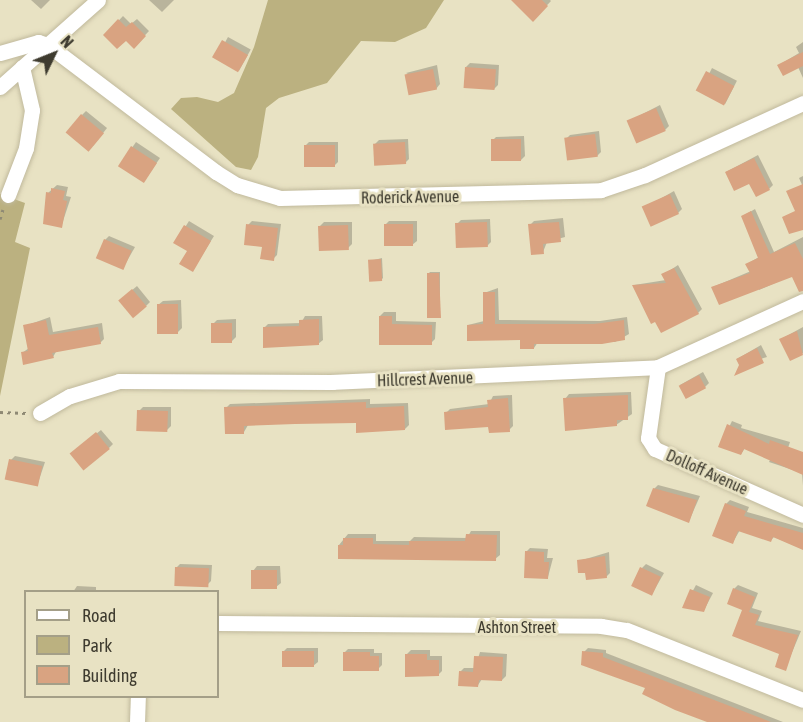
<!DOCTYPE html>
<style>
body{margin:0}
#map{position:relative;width:803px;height:722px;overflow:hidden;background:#e8e2c3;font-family:"Asap Condensed",sans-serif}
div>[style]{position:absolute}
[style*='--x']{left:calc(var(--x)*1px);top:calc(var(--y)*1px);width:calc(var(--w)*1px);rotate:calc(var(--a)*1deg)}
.green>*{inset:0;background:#bbb180}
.shadow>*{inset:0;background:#0003;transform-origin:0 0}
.building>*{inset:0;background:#d9a381;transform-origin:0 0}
.path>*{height:3px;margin-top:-1.5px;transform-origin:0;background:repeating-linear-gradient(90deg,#8e8974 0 3px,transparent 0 7.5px)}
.roads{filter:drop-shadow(0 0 2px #c0b99c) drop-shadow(0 0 2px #c0b99c)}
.street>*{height:15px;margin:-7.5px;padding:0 7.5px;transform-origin:7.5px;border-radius:7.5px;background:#fff}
span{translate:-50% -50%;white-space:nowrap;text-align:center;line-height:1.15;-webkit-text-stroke:6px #e8e2c3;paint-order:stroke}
.street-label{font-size:16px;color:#3e3b2f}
.legend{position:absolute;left:24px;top:590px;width:195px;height:108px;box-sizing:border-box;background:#e8e2c3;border:2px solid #a49f88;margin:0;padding:8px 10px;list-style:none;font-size:18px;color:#3e3b2f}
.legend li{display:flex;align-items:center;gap:12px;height:30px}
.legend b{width:30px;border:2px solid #a49f88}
.north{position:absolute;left:24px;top:24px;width:60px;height:60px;-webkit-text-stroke:4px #e8e2c3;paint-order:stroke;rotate:47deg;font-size:16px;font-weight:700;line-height:24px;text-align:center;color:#3e3b2f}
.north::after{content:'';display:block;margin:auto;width:21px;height:27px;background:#3e3b2f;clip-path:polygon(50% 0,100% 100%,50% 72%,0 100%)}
</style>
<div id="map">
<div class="green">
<i style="clip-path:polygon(268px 0,444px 0,426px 28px,395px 42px,361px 41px,327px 83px,279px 98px,266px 108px,258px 157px,251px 170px,236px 167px,171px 109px,181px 98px,197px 97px,218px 102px,234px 93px,254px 47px)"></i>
<i style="clip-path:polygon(0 194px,25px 203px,15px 242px,30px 248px,0 396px)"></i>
</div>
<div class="shadow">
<i style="clip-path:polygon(31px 0,50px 0,41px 9px)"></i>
<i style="clip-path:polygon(149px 0,174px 0,162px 12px)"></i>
<i style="clip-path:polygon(513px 0,550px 0,551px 1px,533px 20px)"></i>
<i style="clip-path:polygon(123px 16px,131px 24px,137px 19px,149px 31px,134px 47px,126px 39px,105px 35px)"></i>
<i style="left:228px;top:37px;width:26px;height:24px;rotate:29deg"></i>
<i style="clip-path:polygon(803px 42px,803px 78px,798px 67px,779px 65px,799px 53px,796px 47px)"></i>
<i style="clip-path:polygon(470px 63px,499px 65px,498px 85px,494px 89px,466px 67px)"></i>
<i style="clip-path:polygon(437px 65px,440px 84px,436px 89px,406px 73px)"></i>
<i style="left:712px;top:68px;width:28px;height:26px;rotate:27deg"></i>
<i style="clip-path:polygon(660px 105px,669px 126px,665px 130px,629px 121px)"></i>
<i style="clip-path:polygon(86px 111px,107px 128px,93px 146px,82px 115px)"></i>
<i style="clip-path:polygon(599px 131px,601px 152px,597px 156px,566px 139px,570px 135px)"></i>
<i style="clip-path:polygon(524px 136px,525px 156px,521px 160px,492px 141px,496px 137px)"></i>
<i style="clip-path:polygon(408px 139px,409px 159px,405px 163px,375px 144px,379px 140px)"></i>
<i style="clip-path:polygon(136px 142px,160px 158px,147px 177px,120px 165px)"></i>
<i style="clip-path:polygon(309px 142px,338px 142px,338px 162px,334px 166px,305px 146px)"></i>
<i style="clip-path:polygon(758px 155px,773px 185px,769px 189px,726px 172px)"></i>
<i style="clip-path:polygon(803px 176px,803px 187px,799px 178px)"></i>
<i style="clip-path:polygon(57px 185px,68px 187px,66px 196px,71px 197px,61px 227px,48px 193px)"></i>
<i style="clip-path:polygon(674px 191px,682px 209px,678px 213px,644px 208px)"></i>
<i style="clip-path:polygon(755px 209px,774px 252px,803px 237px,803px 276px,793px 275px,759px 290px,758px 286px,713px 287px,751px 271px,747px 264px,759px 257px,743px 216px)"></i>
<i style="clip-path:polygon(563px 218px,565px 237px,547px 242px,543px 252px,530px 225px,534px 221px)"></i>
<i style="clip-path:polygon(490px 219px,491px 242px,487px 246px,457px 224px,461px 220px)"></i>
<i style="clip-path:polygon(189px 221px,214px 236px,193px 270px,189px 251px,175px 243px)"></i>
<i style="clip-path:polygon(252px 221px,281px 224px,277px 255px,273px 259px,248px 225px)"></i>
<i style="clip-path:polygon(389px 221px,417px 221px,417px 241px,412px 245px,385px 225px)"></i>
<i style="clip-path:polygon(324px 222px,352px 222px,352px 244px,348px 248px,320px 226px)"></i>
<i style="clip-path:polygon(109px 236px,135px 247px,123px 268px,105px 240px)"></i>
<i style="clip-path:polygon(382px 258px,383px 278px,381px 280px,370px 261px)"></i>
<i style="clip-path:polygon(678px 265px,702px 309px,698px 313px,634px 285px,666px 280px,663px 275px)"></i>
<i style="clip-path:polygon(430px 272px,440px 272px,440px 316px,428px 274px)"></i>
<i style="clip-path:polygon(137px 286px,150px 302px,146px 306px,124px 297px)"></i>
<i style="clip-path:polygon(498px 288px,499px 320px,600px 321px,627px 317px,629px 334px,615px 342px,538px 342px,534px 348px,522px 339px,468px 325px,484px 321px,484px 293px)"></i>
<i style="clip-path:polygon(181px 300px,182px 328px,178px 332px,158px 305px,163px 301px)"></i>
<i style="clip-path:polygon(384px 312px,396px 312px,396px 321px,436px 322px,435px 339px,431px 343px,380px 344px,380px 316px)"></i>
<i style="clip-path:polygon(305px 316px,322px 316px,323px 340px,318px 344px,264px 328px,268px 324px,301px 323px)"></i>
<i style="clip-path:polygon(50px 317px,53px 332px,102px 323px,104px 339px,100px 343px,57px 350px,53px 357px,22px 353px,29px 348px,25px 326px)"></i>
<i style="clip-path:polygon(236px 319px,236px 337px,232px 341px,213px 324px,217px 320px)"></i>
<i style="clip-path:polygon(803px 327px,803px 353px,791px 359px,781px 339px)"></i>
<i style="clip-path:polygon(761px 345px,767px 357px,740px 365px,737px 359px)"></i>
<i style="clip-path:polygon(703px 372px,709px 383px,705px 387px,680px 385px)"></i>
<i style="clip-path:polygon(631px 392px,632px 414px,616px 425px,565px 399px,569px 394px)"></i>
<i style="clip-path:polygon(512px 395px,513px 426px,509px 430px,446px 413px,450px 409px,489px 404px,493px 396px)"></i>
<i style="clip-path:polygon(370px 399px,370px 404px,408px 403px,409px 425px,405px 429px,357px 421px,248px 425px,244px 432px,226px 408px,230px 404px)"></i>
<i style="clip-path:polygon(143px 407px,171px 407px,171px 426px,167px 430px,139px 411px)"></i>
<i style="clip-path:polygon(732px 421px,742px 425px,741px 428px,790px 442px,788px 448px,803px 453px,803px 486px,802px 473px,769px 462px,771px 458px,745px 448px,741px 454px,720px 446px)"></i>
<i style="clip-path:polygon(101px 430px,113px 444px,109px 448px,76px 450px)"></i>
<i style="clip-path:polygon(15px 456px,45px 462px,37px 486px,11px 460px)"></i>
<i style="clip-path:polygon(658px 485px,700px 496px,689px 521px,654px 489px)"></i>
<i style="clip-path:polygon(730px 500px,749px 507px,747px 512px,803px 528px,803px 549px,774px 537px,771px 540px,740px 530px,733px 542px,726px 504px)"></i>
<i style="clip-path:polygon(471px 531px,500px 531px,500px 555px,495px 559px,339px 558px,339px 545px,348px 534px,376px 534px,376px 541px,410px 541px,414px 537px,467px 538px)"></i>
<i style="clip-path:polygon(530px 548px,548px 549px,547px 558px,553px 558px,548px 577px,526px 552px)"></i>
<i style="clip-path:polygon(609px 552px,610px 573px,606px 577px,587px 571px,579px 561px)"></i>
<i style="clip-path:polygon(180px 564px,212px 565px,211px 581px,207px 585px,176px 568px)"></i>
<i style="clip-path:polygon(646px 564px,664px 573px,652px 594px,642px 568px)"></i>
<i style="clip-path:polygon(257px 566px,280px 566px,281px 583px,276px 587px,253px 571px)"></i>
<i style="clip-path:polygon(696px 585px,713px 593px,704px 610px,684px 607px)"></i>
<i style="clip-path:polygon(738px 585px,758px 593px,752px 608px,762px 611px,758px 621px,801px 631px,785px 669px,781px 653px,734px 636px,744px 609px,734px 589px)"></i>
<i style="clip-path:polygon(77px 586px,96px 587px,96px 592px,73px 592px)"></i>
<i style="clip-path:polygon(287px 648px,318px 648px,318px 662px,313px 666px,283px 652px)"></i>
<i style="clip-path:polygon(588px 648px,606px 650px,606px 653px,783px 722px,714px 722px,584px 652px)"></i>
<i style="clip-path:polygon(348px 649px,374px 649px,374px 653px,382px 653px,382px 665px,378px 669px,344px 653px)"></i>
<i style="clip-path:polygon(411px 650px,430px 650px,430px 656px,442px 656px,442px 671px,438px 675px,407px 654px)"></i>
<i style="clip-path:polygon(480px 652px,507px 654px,506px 676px,502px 680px,482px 679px,478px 685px,460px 672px,464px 668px,475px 668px)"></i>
</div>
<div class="building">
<i style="clip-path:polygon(511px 0,542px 0,548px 6px,533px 22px)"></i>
<i style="clip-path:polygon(118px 19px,126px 27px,132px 22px,146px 36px,134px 49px,126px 41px,117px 49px,103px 35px)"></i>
<i style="left:222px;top:40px;width:30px;height:20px;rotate:30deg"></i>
<i style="clip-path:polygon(803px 52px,803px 66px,783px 76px,777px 65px)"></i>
<i style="left:465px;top:67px;width:31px;height:21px;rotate:4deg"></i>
<i style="left:433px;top:69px;width:21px;height:29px;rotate:79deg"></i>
<i style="left:706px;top:71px;width:32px;height:22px;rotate:28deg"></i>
<i style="left:656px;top:108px;width:25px;height:32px;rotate:67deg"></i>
<i style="left:81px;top:114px;width:30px;height:24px;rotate:40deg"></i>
<i style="left:595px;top:134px;width:23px;height:31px;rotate:83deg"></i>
<i style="left:521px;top:139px;width:22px;height:30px;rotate:90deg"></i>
<i style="left:405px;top:142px;width:22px;height:32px;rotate:87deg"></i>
<i style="left:304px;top:145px;width:31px;height:22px"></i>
<i style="left:131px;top:146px;width:31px;height:24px;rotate:33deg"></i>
<i style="clip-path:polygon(754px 158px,770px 190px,756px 197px,749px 184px,734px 191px,725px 172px)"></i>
<i style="clip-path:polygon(803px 184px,803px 230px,789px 234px,782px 217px,795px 211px,786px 191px)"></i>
<i style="clip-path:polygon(51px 188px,65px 191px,63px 200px,67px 201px,62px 228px,43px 224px,46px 192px,51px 193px)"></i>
<i style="left:670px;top:194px;width:22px;height:31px;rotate:66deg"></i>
<i style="clip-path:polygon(751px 211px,770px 254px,795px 243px,803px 259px,803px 291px,799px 292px,792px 277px,719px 305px,711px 287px,750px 273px,745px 264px,758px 258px,741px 216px)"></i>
<i style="left:487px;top:222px;width:25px;height:32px;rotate:88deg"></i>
<i style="clip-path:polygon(559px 222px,561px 242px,543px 244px,544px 254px,531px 255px,528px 224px)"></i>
<i style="clip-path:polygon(246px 224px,278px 228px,274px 261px,260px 259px,262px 247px,244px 245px)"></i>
<i style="left:384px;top:224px;width:29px;height:22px"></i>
<i style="clip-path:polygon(184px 225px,211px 241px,193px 272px,179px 264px,187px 251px,173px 243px)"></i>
<i style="left:348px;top:225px;width:25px;height:30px;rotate:88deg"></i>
<i style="left:104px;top:239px;width:30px;height:21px;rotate:23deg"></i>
<i style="left:381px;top:259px;width:22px;height:13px;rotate:87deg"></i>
<i style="clip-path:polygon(674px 268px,699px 314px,661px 333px,655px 322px,651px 324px,632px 285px,666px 283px,661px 274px)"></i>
<i style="clip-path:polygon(427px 273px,439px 273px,441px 318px,427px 318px)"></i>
<i style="left:132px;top:289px;width:23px;height:18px;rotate:50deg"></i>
<i style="clip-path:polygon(483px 292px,495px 292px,495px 324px,594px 324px,624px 320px,625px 340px,602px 344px,534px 344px,534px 349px,520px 349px,520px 340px,467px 341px,467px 325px,483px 324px)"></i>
<i style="left:157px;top:304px;width:21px;height:30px"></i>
<i style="clip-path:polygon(379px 316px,392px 316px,392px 324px,432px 325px,432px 345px,379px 345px)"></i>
<i style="clip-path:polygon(319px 319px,319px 345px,263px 348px,263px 327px,299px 326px,299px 320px)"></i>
<i style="clip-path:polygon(46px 320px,49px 335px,98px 327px,101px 344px,52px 353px,54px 358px,23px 365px,21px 352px,28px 351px,23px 325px)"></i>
<i style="left:211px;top:323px;width:21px;height:20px"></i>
<i style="clip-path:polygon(797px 331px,803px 355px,790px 361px,779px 339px)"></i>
<i style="clip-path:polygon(757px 348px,764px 363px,734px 376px,739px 365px,736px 359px)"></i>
<i style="left:699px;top:375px;width:15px;height:23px;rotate:62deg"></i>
<i style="clip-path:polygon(628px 395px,628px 420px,617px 420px,617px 426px,565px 431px,563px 398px)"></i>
<i style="clip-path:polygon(508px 398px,510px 432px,489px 433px,488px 427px,445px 430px,444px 412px,488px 407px,487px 400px)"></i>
<i style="clip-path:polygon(366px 402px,366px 408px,404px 406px,405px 430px,356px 433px,356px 423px,295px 424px,244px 426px,244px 434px,225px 434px,224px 407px)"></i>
<i style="left:137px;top:410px;width:31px;height:21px;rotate:2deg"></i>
<i style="clip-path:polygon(727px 424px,769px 444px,770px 440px,803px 452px,803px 475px,744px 449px,741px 455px,718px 447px)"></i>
<i style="left:96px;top:432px;width:22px;height:34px;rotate:51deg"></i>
<i style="left:9px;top:459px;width:34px;height:21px;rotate:12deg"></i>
<i style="clip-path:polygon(653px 488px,697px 500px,689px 523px,646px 506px)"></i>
<i style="clip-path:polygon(725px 503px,746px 511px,744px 516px,803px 533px,803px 550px,773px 537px,771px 542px,738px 531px,733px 544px,712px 536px)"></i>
<i style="clip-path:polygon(466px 534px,497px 535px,496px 561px,338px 559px,338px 545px,343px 545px,343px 538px,373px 538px,373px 544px,409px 545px,409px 541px,465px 541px)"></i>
<i style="clip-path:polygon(525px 551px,544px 552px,544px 562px,549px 562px,548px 579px,524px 578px)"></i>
<i style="clip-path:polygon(605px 556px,607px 578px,586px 580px,585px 573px,578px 573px,577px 560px)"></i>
<i style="left:175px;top:567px;width:34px;height:19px;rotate:2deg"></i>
<i style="left:640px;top:567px;width:23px;height:21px;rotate:25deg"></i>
<i style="left:251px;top:570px;width:26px;height:19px"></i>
<i style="clip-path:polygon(733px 588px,755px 597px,749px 612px,759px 615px,755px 625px,798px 635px,786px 671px,775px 667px,779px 654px,732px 636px,742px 610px,727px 604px)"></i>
<i style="clip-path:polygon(690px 589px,710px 597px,704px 612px,682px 608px)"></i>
<i style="left:282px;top:651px;width:32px;height:16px"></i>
<i style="clip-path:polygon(582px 651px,603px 653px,603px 657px,771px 722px,707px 722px,675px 710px,642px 694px,645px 688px,581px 665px)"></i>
<i style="clip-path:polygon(343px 652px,370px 652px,370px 656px,379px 656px,379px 671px,343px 671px)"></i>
<i style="clip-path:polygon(405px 654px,427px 654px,427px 660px,439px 660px,439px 676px,405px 677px)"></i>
<i style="clip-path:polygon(474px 656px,503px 657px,502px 681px,479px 680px,478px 687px,458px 686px,459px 671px,473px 672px)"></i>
</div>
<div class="path">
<i style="--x:0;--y:219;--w:10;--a:-73"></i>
<i style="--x:0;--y:412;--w:26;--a:2"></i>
</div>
<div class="roads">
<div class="street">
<i style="--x:0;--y:53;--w:40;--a:-16"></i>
<i style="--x:38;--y:42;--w:10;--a:17"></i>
<i style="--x:48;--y:45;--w:211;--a:37.1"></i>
<i style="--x:216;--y:172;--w:25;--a:32"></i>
<i style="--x:237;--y:185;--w:45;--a:16.8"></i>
<i style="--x:280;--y:198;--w:321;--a:-1.4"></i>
<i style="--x:601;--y:190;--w:46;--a:-18.8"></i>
<i style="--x:645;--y:175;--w:174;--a:-24.5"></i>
<i style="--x:0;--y:87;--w:131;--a:-41.6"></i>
<i style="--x:8;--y:195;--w:50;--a:-69"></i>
<i style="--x:26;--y:148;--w:38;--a:-81"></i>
<i style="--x:32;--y:110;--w:44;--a:-103.1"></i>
<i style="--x:658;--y:367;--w:72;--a:98"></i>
<i style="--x:648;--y:438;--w:13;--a:58"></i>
<i style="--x:655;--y:449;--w:162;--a:24"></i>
<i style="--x:40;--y:413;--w:34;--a:-30"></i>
<i style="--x:70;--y:396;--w:51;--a:-17"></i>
<i style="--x:119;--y:381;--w:213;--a:0.3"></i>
<i style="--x:332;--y:382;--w:326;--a:-2.6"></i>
<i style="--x:658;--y:367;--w:159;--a:-24.5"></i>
<i style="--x:218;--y:623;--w:383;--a:0.4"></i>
<i style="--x:601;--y:626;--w:26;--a:9"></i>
<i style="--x:627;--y:630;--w:189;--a:21.7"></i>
<i style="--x:137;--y:722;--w:26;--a:-88"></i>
</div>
</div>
<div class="street-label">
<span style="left:410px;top:197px;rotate:-1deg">Roderick Avenue</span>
<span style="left:425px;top:379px;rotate:-2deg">Hillcrest Avenue</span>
<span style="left:707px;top:472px;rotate:24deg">Dolloff Avenue</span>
<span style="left:517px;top:627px">Ashton Street</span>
</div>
<ul class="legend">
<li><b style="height:8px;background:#fff"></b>Road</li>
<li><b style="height:16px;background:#bbb180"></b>Park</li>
<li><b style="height:16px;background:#d9a381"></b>Building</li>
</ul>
<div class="north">N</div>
</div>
